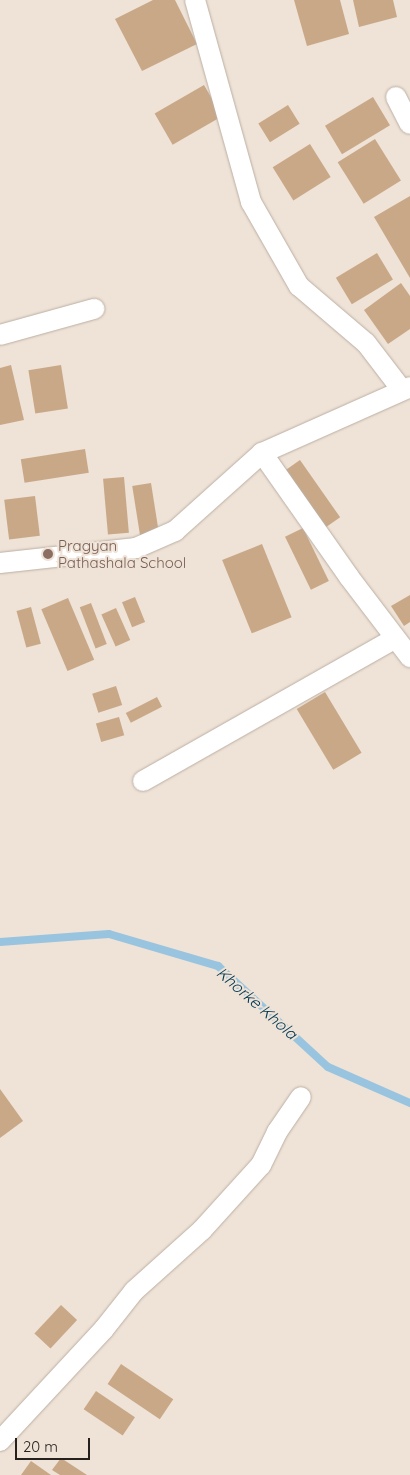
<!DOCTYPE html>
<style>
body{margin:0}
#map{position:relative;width:410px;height:1475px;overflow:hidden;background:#efe2d6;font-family:Quicksand,sans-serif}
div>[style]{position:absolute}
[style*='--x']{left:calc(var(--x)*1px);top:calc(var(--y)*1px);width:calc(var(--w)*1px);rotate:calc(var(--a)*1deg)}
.stream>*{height:8px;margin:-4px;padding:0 4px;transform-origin:4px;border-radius:4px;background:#99c4df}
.building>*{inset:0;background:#c9a888;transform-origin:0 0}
.roads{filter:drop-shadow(0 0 1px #bbafa3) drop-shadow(0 0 1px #bbafa3)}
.minor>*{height:20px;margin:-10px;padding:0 10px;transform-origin:10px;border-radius:10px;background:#fff}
.dots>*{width:14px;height:14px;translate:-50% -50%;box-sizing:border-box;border:2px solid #efe2d6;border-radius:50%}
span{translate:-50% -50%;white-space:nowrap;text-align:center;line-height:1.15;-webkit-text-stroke:4px #efe2d6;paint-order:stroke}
.education-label{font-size:15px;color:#785e54}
.left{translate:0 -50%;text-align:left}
.water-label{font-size:16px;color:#003954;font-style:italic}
.scale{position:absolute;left:15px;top:1438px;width:75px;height:22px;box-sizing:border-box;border:2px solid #26211d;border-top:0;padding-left:6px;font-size:15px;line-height:18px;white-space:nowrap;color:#26211d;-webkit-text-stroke:4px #efe2d6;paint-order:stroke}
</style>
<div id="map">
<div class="stream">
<i style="--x:0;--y:942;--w:109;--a:-4.2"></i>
<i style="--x:109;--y:934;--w:114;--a:16.4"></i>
<i style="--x:218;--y:966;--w:149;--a:42.6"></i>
<i style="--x:328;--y:1067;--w:90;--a:23.7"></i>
</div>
<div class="building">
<i style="clip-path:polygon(153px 0,175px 0,197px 44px,142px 71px,115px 19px)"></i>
<i style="clip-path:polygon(294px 0,340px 0,349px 34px,307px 46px)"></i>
<i style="clip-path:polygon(353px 0,393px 0,397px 17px,359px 27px)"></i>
<i style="left:204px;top:85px;width:36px;height:57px;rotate:60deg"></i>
<i style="left:373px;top:97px;width:33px;height:56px;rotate:59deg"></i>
<i style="left:288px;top:105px;width:22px;height:35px;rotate:58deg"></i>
<i style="left:375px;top:139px;width:49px;height:44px;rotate:58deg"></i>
<i style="left:310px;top:144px;width:39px;height:44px;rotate:58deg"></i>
<i style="clip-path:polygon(410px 196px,410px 278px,374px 217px)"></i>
<i style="left:377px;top:253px;width:31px;height:48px;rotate:59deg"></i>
<i style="clip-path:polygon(401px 283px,410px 296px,410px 329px,388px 344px,364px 310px)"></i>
<i style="clip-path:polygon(11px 365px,24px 420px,0 425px,0 368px)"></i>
<i style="left:61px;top:365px;width:44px;height:33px;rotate:81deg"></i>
<i style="left:85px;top:449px;width:24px;height:65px;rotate:81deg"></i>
<i style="left:300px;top:460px;width:70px;height:17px;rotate:55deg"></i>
<i style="left:124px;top:477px;width:56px;height:21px;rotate:85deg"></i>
<i style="left:151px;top:483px;width:54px;height:19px;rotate:81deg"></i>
<i style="left:35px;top:496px;width:40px;height:31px;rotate:83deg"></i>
<i style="left:303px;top:528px;width:59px;height:20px;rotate:64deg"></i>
<i style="left:262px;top:544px;width:79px;height:43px;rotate:68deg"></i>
<i style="clip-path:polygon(410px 595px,410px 622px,404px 626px,391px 606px)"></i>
<i style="left:135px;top:597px;width:27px;height:14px;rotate:68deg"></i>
<i style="left:68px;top:598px;width:67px;height:29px;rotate:67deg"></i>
<i style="left:91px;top:603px;width:44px;height:12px;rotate:69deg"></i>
<i style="left:31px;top:607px;width:38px;height:15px;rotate:75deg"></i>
<i style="left:116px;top:608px;width:35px;height:16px;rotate:66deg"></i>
<i style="left:116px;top:686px;width:20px;height:25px;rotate:72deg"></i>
<i style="left:325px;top:692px;width:71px;height:33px;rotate:59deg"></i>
<i style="left:157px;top:697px;width:11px;height:35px;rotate:63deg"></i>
<i style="left:119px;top:717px;width:19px;height:24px;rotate:74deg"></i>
<i style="clip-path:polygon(0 1089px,23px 1121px,0 1138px)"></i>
<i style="left:61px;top:1305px;width:22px;height:39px;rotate:43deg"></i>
<i style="left:121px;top:1364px;width:63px;height:24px;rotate:34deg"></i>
<i style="left:96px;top:1391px;width:47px;height:22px;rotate:34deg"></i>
<i style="clip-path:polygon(61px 1458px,87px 1475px,60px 1475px,52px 1470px)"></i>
<i style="clip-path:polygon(31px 1461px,51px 1475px,21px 1475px)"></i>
</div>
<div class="roads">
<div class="minor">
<i style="--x:195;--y:0;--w:210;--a:74.5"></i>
<i style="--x:251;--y:202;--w:97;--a:60.3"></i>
<i style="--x:299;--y:286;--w:88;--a:40.4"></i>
<i style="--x:366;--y:343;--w:59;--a:52.5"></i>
<i style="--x:396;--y:97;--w:30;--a:63"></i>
<i style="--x:0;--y:335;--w:98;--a:-15.5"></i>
<i style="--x:262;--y:453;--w:151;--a:54.9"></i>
<i style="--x:349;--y:577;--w:101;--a:52.7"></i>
<i style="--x:0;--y:563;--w:137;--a:-6.3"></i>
<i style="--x:136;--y:548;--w:43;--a:-23.6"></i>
<i style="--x:175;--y:531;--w:117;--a:-41.9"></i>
<i style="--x:262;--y:453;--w:162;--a:-24"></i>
<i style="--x:143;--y:781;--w:288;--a:-29.5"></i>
<i style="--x:0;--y:1441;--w:153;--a:-47.1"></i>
<i style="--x:104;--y:1329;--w:48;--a:-51.7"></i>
<i style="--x:134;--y:1291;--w:91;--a:-41.9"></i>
<i style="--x:202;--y:1230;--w:88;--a:-47.8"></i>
<i style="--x:261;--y:1165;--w:37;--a:-64"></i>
<i style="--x:277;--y:1132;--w:42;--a:-55.6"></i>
</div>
</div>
<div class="dots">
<i style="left:48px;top:554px;background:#8d6e63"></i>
</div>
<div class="education-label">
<span class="left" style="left:58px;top:554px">Pragyan<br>Pathashala School</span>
</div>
<div class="water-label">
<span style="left:257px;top:1003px;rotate:41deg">Khorke Khola</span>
</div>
<div class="scale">20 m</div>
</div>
